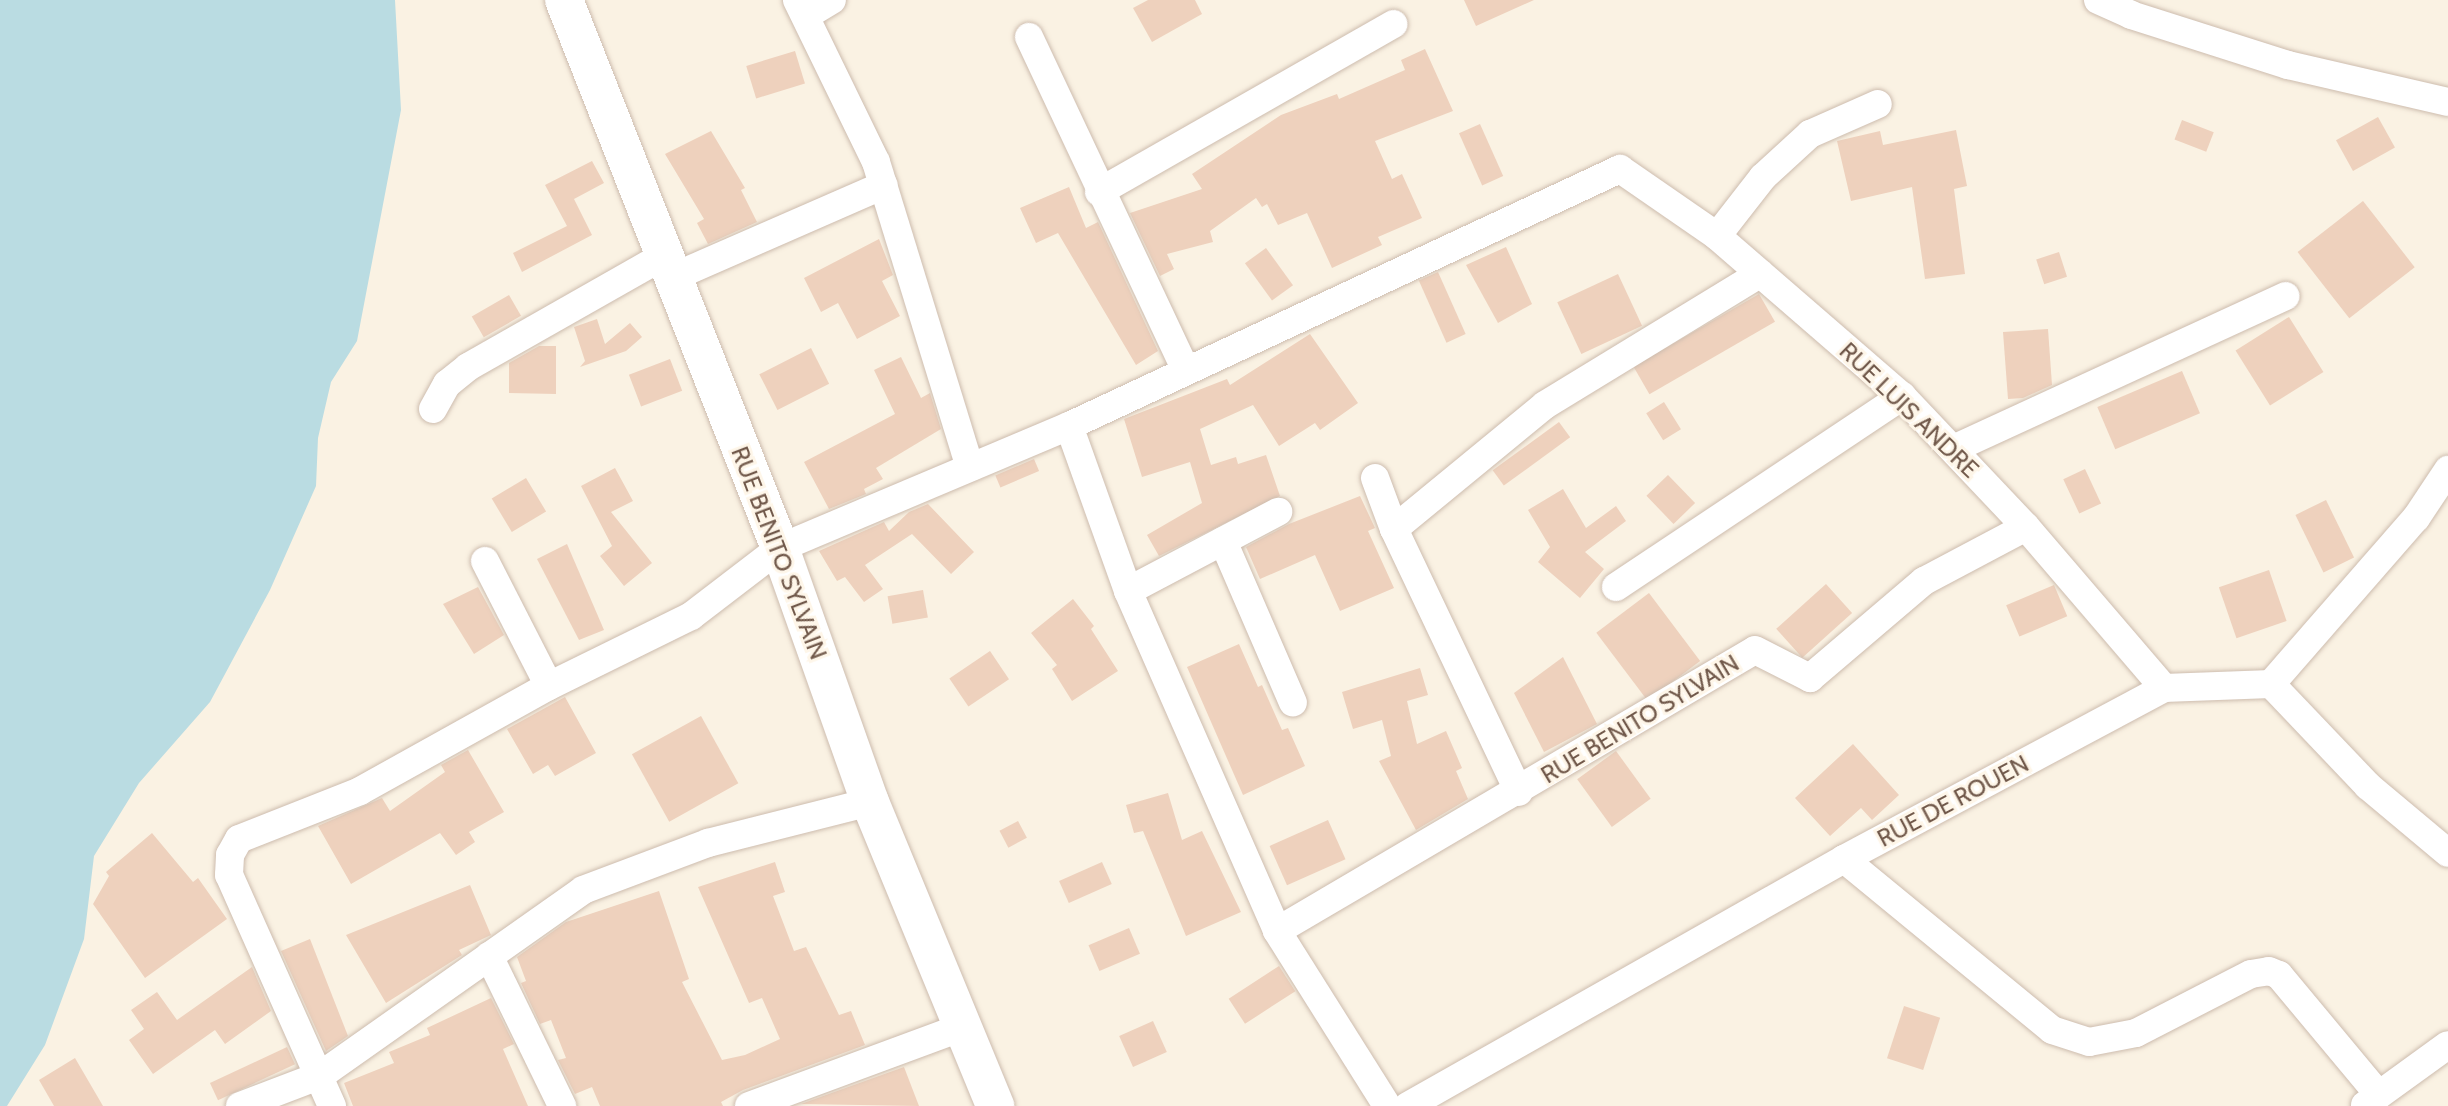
<!DOCTYPE html>
<style>
body{margin:0}
#map{position:relative;width:2448px;height:1106px;overflow:hidden;background:#faf2e3;font-family:Cabin,sans-serif}
div>[style]{position:absolute}
[style*='--x']{left:calc(var(--x)*1px);top:calc(var(--y)*1px);width:calc(var(--w)*1px);rotate:calc(var(--a)*1deg)}
.water>*{inset:0;background:#badce2}
.building>*{inset:0;background:#eed1bd;transform-origin:0 0}
.roads{filter:drop-shadow(0 0 2px #cdbcae) drop-shadow(0 0 2px #cdbcae)}
.street>*{height:28px;margin:-14px;padding:0 14px;transform-origin:14px;border-radius:14px;background:#fff}
.secondary>*{height:38px;margin:-19px;padding:0 19px;transform-origin:19px;border-radius:19px;background:#fff}
span{translate:-50% -50%;white-space:nowrap;text-align:center;line-height:1.15;-webkit-text-stroke:6px #fef6e9;paint-order:stroke}
.street-label{font-size:24px;color:#71594b}
</style>
<div id="map">
<div class="water">
<i style="clip-path:polygon(0 0,395px 0,401px 110px,357px 341px,331px 382px,318px 438px,316px 486px,270px 590px,210px 702px,139px 783px,94px 856px,84px 939px,45px 1045px,7px 1106px,0 1106px)"></i>
</div>
<div class="building">
<i style="clip-path:polygon(1148px 0,1195px 0,1202px 14px,1152px 42px,1133px 8px)"></i>
<i style="clip-path:polygon(1464px 0,1534px 0,1476px 26px)"></i>
<i style="clip-path:polygon(1425px 49px,1453px 111px,1375px 141px,1392px 179px,1402px 174px,1422px 218px,1378px 237px,1382px 245px,1332px 268px,1307px 213px,1278px 225px,1267px 204px,1262px 207px,1256px 198px,1210px 231px,1213px 242px,1167px 254px,1174px 269px,1160px 276px,1130px 213px,1202px 189px,1192px 174px,1281px 115px,1337px 94px,1339px 99px,1405px 70px,1401px 60px)"></i>
<i style="left:795px;top:51px;width:34px;height:51px;rotate:73deg"></i>
<i style="left:2378px;top:117px;width:35px;height:48px;rotate:61deg"></i>
<i style="left:2182px;top:120px;width:34px;height:21px;rotate:21deg"></i>
<i style="left:1480px;top:124px;width:57px;height:23px;rotate:66deg"></i>
<i style="clip-path:polygon(1956px 130px,1967px 186px,1954px 189px,1965px 274px,1925px 279px,1912px 187px,1851px 201px,1837px 141px,1880px 131px,1883px 145px)"></i>
<i style="clip-path:polygon(711px 131px,745px 188px,741px 190px,757px 222px,708px 244px,697px 223px,704px 219px,665px 154px)"></i>
<i style="clip-path:polygon(592px 161px,604px 183px,574px 199px,592px 235px,522px 272px,513px 253px,567px 226px,545px 185px)"></i>
<i style="clip-path:polygon(1069px 187px,1086px 228px,1098px 222px,1158px 351px,1136px 365px,1058px 233px,1036px 243px,1020px 208px)"></i>
<i style="left:2363px;top:201px;width:84px;height:83px;rotate:52deg"></i>
<i style="clip-path:polygon(879px 239px,893px 275px,882px 281px,900px 316px,857px 339px,838px 303px,821px 312px,804px 278px)"></i>
<i style="clip-path:polygon(1506px 247px,1532px 304px,1498px 323px,1466px 265px)"></i>
<i style="left:1266px;top:248px;width:46px;height:26px;rotate:54deg"></i>
<i style="left:2059px;top:252px;width:26px;height:24px;rotate:72deg"></i>
<i style="left:1438px;top:272px;width:68px;height:21px;rotate:66deg"></i>
<i style="left:1618px;top:274px;width:57px;height:67px;rotate:65deg"></i>
<i style="left:1759px;top:294px;width:32px;height:145px;rotate:60deg"></i>
<i style="left:509px;top:295px;width:24px;height:43px;rotate:60deg"></i>
<i style="left:2289px;top:317px;width:65px;height:63px;rotate:58deg"></i>
<i style="clip-path:polygon(597px 319px,605px 344px,630px 323px,642px 337px,626px 351px,580px 367px,585px 361px,574px 327px)"></i>
<i style="clip-path:polygon(2048px 329px,2052px 385px,2023px 398px,2008px 399px,2003px 332px)"></i>
<i style="clip-path:polygon(1310px 334px,1358px 403px,1320px 430px,1315px 423px,1279px 446px,1253px 405px,1200px 429px,1211px 465px,1236px 457px,1238px 464px,1266px 455px,1280px 496px,1159px 556px,1147px 535px,1202px 503px,1190px 462px,1142px 477px,1124px 419px,1227px 379px,1230px 385px)"></i>
<i style="clip-path:polygon(539px 346px,556px 346px,556px 394px,509px 393px,509px 363px)"></i>
<i style="left:811px;top:348px;width:40px;height:58px;rotate:63deg"></i>
<i style="clip-path:polygon(901px 357px,921px 398px,930px 393px,941px 429px,876px 468px,883px 479px,864px 489px,866px 494px,829px 509px,804px 462px,895px 414px,874px 370px)"></i>
<i style="left:670px;top:359px;width:34px;height:44px;rotate:69deg"></i>
<i style="left:2182px;top:371px;width:46px;height:92px;rotate:67deg"></i>
<i style="left:1664px;top:402px;width:32px;height:21px;rotate:58deg"></i>
<i style="left:1559px;top:422px;width:19px;height:82px;rotate:54deg"></i>
<i style="left:1034px;top:459px;width:13px;height:42px;rotate:67deg"></i>
<i style="clip-path:polygon(615px 468px,633px 501px,611px 512px,652px 563px,624px 586px,600px 556px,612px 546px,581px 486px)"></i>
<i style="left:2085px;top:469px;width:38px;height:24px;rotate:65deg"></i>
<i style="left:1668px;top:475px;width:39px;height:30px;rotate:46deg"></i>
<i style="left:526px;top:478px;width:39px;height:40px;rotate:59deg"></i>
<i style="clip-path:polygon(1563px 489px,1586px 528px,1616px 506px,1626px 521px,1585px 552px,1604px 569px,1580px 598px,1538px 562px,1550px 547px,1528px 510px)"></i>
<i style="clip-path:polygon(1360px 496px,1375px 528px,1368px 531px,1394px 588px,1340px 611px,1315px 555px,1260px 579px,1246px 547px,1289px 524px)"></i>
<i style="left:2326px;top:500px;width:64px;height:34px;rotate:64deg"></i>
<i style="clip-path:polygon(928px 504px,974px 552px,951px 574px,912px 534px,865px 565px,883px 589px,864px 602px,845px 577px,837px 581px,819px 551px,884px 522px,889px 531px,909px 512px)"></i>
<i style="clip-path:polygon(567px 544px,604px 630px,579px 640px,537px 559px)"></i>
<i style="left:2269px;top:570px;width:54px;height:53px;rotate:71deg"></i>
<i style="left:1826px;top:584px;width:39px;height:67px;rotate:48deg"></i>
<i style="left:2054px;top:585px;width:34px;height:52px;rotate:67deg"></i>
<i style="clip-path:polygon(478px 587px,504px 635px,474px 654px,443px 604px)"></i>
<i style="left:923px;top:590px;width:28px;height:36px;rotate:80deg"></i>
<i style="left:1649px;top:593px;width:85px;height:66px;rotate:53deg"></i>
<i style="clip-path:polygon(1073px 599px,1094px 626px,1091px 629px,1118px 671px,1072px 701px,1052px 669px,1057px 665px,1031px 633px)"></i>
<i style="clip-path:polygon(1239px 644px,1258px 687px,1262px 685px,1282px 730px,1288px 728px,1305px 766px,1243px 795px,1187px 667px)"></i>
<i style="left:990px;top:651px;width:34px;height:49px;rotate:56deg"></i>
<i style="clip-path:polygon(1563px 657px,1597px 724px,1544px 752px,1514px 693px)"></i>
<i style="clip-path:polygon(1420px 668px,1428px 695px,1407px 701px,1417px 744px,1446px 731px,1462px 768px,1456px 771px,1468px 799px,1416px 830px,1379px 761px,1391px 756px,1382px 720px,1353px 729px,1342px 692px)"></i>
<i style="clip-path:polygon(565px 697px,596px 753px,555px 776px,548px 765px,533px 774px,507px 729px)"></i>
<i style="left:701px;top:716px;width:77px;height:79px;rotate:61deg"></i>
<i style="clip-path:polygon(1853px 744px,1899px 795px,1872px 820px,1861px 808px,1830px 836px,1795px 798px)"></i>
<i style="clip-path:polygon(468px 750px,504px 812px,469px 832px,475px 842px,456px 855px,440px 833px,351px 884px,318px 826px,382px 798px,390px 811px,445px 772px,441px 765px)"></i>
<i style="left:1616px;top:751px;width:59px;height:48px;rotate:54deg"></i>
<i style="clip-path:polygon(1168px 793px,1182px 840px,1202px 831px,1241px 912px,1186px 936px,1143px 831px,1134px 833px,1126px 805px)"></i>
<i style="left:1328px;top:820px;width:43px;height:64px;rotate:66deg"></i>
<i style="left:1018px;top:821px;width:19px;height:21px;rotate:62deg"></i>
<i style="clip-path:polygon(152px 833px,193px 882px,198px 878px,227px 919px,145px 978px,93px 904px,109px 876px,106px 872px)"></i>
<i style="clip-path:polygon(775px 862px,785px 892px,773px 896px,794px 951px,806px 947px,839px 1015px,851px 1011px,865px 1045px,743px 1090px,721px 1102px,723px 1106px,600px 1106px,592px 1087px,575px 1094px,558px 1060px,566px 1058px,551px 1020px,540px 1024px,521px 983px,526px 981px,517px 957px,566px 922px,659px 891px,689px 979px,682px 982px,722px 1060px,745px 1055px,780px 1039px,762px 998px,749px 1003px,698px 887px)"></i>
<i style="left:1102px;top:862px;width:24px;height:47px;rotate:66deg"></i>
<i style="clip-path:polygon(470px 885px,491px 935px,459px 950px,462px 955px,386px 1003px,346px 935px)"></i>
<i style="left:1129px;top:928px;width:28px;height:44px;rotate:67deg"></i>
<i style="clip-path:polygon(310px 939px,348px 1036px,326px 1051px,281px 951px)"></i>
<i style="left:1279px;top:966px;width:30px;height:60px;rotate:57deg"></i>
<i style="clip-path:polygon(252px 967px,271px 1011px,225px 1044px,215px 1030px,153px 1074px,129px 1040px,144px 1029px,131px 1010px,157px 992px,177px 1020px)"></i>
<i style="clip-path:polygon(491px 998px,514px 1044px,503px 1049px,528px 1106px,353px 1106px,344px 1083px,394px 1063px,389px 1052px,430px 1035px,427px 1028px)"></i>
<i style="left:1904px;top:1006px;width:38px;height:55px;rotate:18deg"></i>
<i style="left:1153px;top:1021px;width:34px;height:37px;rotate:66deg"></i>
<i style="left:287px;top:1047px;width:19px;height:85px;rotate:65deg"></i>
<i style="clip-path:polygon(75px 1058px,103px 1106px,54px 1106px,39px 1080px)"></i>
<i style="clip-path:polygon(904px 1067px,919px 1106px,801px 1104px)"></i>
</div>
<div class="roads">
<div class="street">
<i style="--x:797;--y:0;--w:180;--a:64"></i>
<i style="--x:876;--y:162;--w:319;--a:72.9"></i>
<i style="--x:2098;--y:0;--w:36;--a:24"></i>
<i style="--x:2131;--y:15;--w:165;--a:17.7"></i>
<i style="--x:2288;--y:65;--w:164;--a:13"></i>
<i style="--x:807;--y:15;--w:29;--a:-31"></i>
<i style="--x:1029;--y:37;--w:369;--a:64.8"></i>
<i style="--x:1099;--y:192;--w:339;--a:-29.7"></i>
<i style="--x:1717;--y:236;--w:75;--a:-52.1"></i>
<i style="--x:1763;--y:177;--w:64;--a:-42.5"></i>
<i style="--x:1810;--y:134;--w:74;--a:-23.8"></i>
<i style="--x:671;--y:278;--w:232;--a:-23.6"></i>
<i style="--x:433;--y:409;--w:29;--a:-61"></i>
<i style="--x:447;--y:384;--w:27;--a:-39"></i>
<i style="--x:468;--y:367;--w:227;--a:-29.6"></i>
<i style="--x:1069;--y:426;--w:175;--a:70.3"></i>
<i style="--x:1128;--y:591;--w:371;--a:66.3"></i>
<i style="--x:1277;--y:931;--w:207;--a:57.8"></i>
<i style="--x:1953;--y:449;--w:366;--a:-24.7"></i>
<i style="--x:1375;--y:478;--w:54;--a:69.6"></i>
<i style="--x:1394;--y:529;--w:291;--a:64.6"></i>
<i style="--x:1394;--y:529;--w:195;--a:-39.4"></i>
<i style="--x:1545;--y:405;--w:252;--a:-31.4"></i>
<i style="--x:1223;--y:541;--w:176;--a:66.6"></i>
<i style="--x:485;--y:561;--w:140;--a:62.9"></i>
<i style="--x:1616;--y:587;--w:344;--a:-33.7"></i>
<i style="--x:1128;--y:591;--w:170;--a:-27.8"></i>
<i style="--x:2271;--y:684;--w:141;--a:46.4"></i>
<i style="--x:2368;--y:786;--w:104;--a:39.9"></i>
<i style="--x:1844;--y:859;--w:269;--a:39.4"></i>
<i style="--x:2052;--y:1030;--w:39;--a:18"></i>
<i style="--x:2089;--y:1042;--w:48;--a:-10.8"></i>
<i style="--x:2136;--y:1033;--w:129;--a:-27.2"></i>
<i style="--x:2251;--y:974;--w:18;--a:-9"></i>
<i style="--x:2269;--y:971;--w:11;--a:22"></i>
<i style="--x:2279;--y:975;--w:156;--a:50.2"></i>
<i style="--x:1277;--y:931;--w:554;--a:-30.45"></i>
<i style="--x:1755;--y:650;--w:62;--a:27"></i>
<i style="--x:1810;--y:678;--w:150;--a:-40.4"></i>
<i style="--x:1924;--y:581;--w:115;--a:-27.9"></i>
<i style="--x:489;--y:956;--w:167;--a:64"></i>
<i style="--x:2365;--y:1105;--w:102;--a:-35.9"></i>
<i style="--x:240;--y:1106;--w:87;--a:-20.9"></i>
<i style="--x:321;--y:1075;--w:321;--a:-35.2"></i>
<i style="--x:583;--y:890;--w:134;--a:-20.6"></i>
<i style="--x:708;--y:843;--w:167;--a:-14.2"></i>
<i style="--x:332;--y:1106;--w:253;--a:-114"></i>
<i style="--x:229;--y:875;--w:20;--a:-87"></i>
<i style="--x:230;--y:855;--w:18;--a:-61"></i>
<i style="--x:239;--y:839;--w:130;--a:-21.6"></i>
<i style="--x:360;--y:791;--w:216;--a:-29.1"></i>
<i style="--x:549;--y:686;--w:158;--a:-26.2"></i>
<i style="--x:691;--y:616;--w:112;--a:-37.4"></i>
<i style="--x:780;--y:548;--w:314;--a:-22.9"></i>
<i style="--x:1069;--y:426;--w:608;--a:-25.01"></i>
<i style="--x:1620;--y:169;--w:118;--a:34.6"></i>
<i style="--x:1717;--y:236;--w:245;--a:40.9"></i>
<i style="--x:1902;--y:396;--w:180;--a:46.6"></i>
<i style="--x:2026;--y:527;--w:212;--a:49.4"></i>
<i style="--x:749;--y:1106;--w:228;--a:-20.3"></i>
<i style="--x:1408;--y:1106;--w:501;--a:-29.53"></i>
<i style="--x:1844;--y:859;--w:363;--a:-28.1"></i>
<i style="--x:2164;--y:688;--w:107;--a:-2.1"></i>
<i style="--x:2271;--y:684;--w:220;--a:-48.9"></i>
<i style="--x:2416;--y:518;--w:58;--a:-56.3"></i>
</div>
<div class="secondary">
<i style="--x:564;--y:0;--w:589;--a:68.49"></i>
<i style="--x:780;--y:548;--w:269;--a:70.5"></i>
<i style="--x:870;--y:802;--w:329;--a:67.6"></i>
</div>
</div>
<div class="street-label">
<span style="left:1909px;top:410px;rotate:44deg">RUE LUIS ANDRE</span>
<span style="left:779px;top:553px;rotate:69deg">RUE BENITO SYLVAIN</span>
<span style="left:1640px;top:719px;rotate:-31deg">RUE BENITO SYLVAIN</span>
<span style="left:1953px;top:801px;rotate:-28deg">RUE DE ROUEN</span>
</div>
</div>
